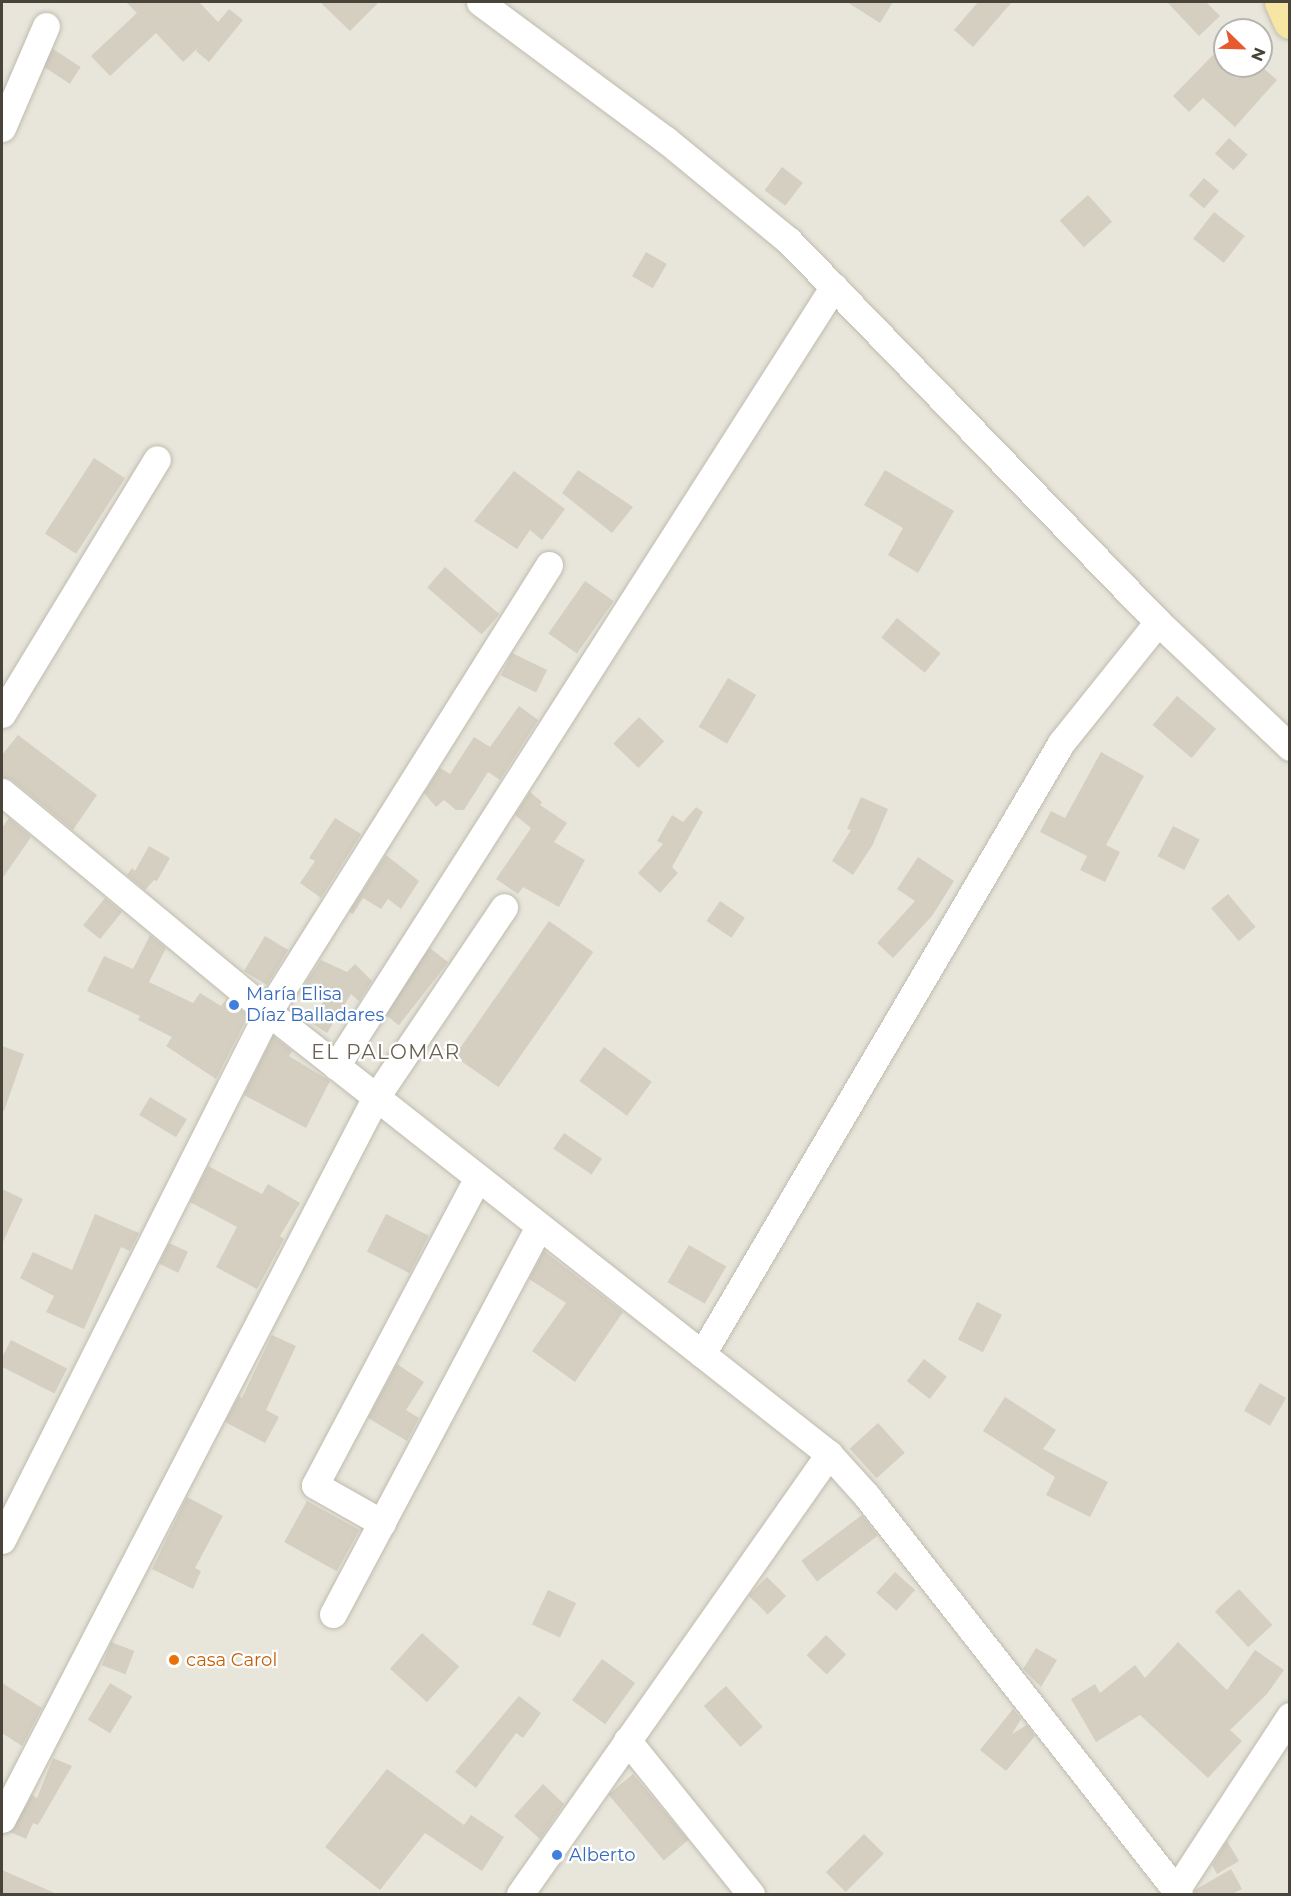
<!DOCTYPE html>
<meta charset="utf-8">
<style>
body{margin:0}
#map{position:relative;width:1291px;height:1896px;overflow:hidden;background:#f4f2ec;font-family:Montserrat,sans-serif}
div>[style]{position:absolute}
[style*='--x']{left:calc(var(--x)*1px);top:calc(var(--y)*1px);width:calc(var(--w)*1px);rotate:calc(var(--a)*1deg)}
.residential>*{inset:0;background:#e8e5da}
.building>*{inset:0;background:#d5cfc2;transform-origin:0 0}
.roads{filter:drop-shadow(0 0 2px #bfbbaf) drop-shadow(0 0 2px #bfbbaf)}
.minor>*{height:27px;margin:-13.5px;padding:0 13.5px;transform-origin:13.5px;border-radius:13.5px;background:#fff}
.major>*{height:33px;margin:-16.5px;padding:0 16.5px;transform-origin:16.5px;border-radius:16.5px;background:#f6e5a3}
.dots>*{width:16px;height:16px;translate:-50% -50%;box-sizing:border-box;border:3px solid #fff;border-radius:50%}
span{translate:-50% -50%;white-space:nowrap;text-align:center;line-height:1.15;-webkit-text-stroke:4.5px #fff;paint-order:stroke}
.shop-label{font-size:18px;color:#366cbe}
.left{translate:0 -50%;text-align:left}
.food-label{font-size:18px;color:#c56008}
.neighbourhood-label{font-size:20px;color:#6a6252;letter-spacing:1.5px}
.frame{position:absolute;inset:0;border:3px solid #48443a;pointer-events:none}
.north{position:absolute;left:1213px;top:18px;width:60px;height:60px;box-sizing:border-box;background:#fff;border:2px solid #b6b4b0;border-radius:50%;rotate:113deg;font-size:16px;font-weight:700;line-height:24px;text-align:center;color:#48443a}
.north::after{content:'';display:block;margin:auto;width:21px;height:27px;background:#e8592f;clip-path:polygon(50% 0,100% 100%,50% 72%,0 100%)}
</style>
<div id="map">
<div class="residential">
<i style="clip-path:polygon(evenodd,2px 2px,1289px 2px,1289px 1894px,2px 1894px,2px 2px,1225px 30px,1261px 30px,1261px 66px,1225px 66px,1225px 30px)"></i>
</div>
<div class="building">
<i style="clip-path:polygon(126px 2px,199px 2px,218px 22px,229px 9px,243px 20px,209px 62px,196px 51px,198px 48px,183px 62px,156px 33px,110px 76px,91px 56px,137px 13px)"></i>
<i style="clip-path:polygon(320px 2px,379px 2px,350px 31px)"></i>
<i style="clip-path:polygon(847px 2px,893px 2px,880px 23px)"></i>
<i style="clip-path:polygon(978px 2px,1012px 2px,973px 47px,954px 30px)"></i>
<i style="clip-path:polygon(1167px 2px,1206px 2px,1220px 16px,1199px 36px)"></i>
<i style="left:53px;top:49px;width:33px;height:20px;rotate:33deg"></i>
<i style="clip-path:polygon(1213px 55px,1237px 78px,1248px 66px,1261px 66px,1277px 80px,1235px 127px,1203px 98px,1189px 112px,1173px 96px)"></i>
<i style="left:1229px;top:138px;width:25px;height:21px;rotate:42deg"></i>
<i style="left:782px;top:167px;width:26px;height:29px;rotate:37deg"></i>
<i style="left:1204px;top:178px;width:20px;height:23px;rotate:41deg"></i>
<i style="left:1088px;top:195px;width:36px;height:38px;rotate:48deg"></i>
<i style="left:1214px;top:212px;width:39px;height:34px;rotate:38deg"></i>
<i style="left:646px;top:252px;width:24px;height:28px;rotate:30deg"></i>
<i style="left:94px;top:458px;width:37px;height:90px;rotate:33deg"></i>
<i style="clip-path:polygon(578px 470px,633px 507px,612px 533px,562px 493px)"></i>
<i style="clip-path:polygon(885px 470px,954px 511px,918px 573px,888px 555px,903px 528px,864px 505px)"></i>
<i style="clip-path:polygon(514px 471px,565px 509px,542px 540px,530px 530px,517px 549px,474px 521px)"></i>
<i style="left:445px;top:567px;width:72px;height:27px;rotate:41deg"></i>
<i style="left:585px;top:581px;width:35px;height:64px;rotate:35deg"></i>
<i style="left:897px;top:618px;width:56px;height:25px;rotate:39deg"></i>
<i style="left:512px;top:653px;width:39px;height:25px;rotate:26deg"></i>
<i style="left:728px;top:678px;width:33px;height:57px;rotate:31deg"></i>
<i style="left:1177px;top:696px;width:51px;height:38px;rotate:40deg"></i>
<i style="clip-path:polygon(519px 706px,538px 720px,500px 780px,488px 772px,464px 810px,456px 810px,444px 800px,436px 807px,424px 793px,440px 768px,450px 774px,474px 737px,490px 747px)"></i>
<i style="left:639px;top:717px;width:35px;height:37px;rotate:44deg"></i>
<i style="clip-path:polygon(18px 735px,97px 795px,73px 830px,12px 780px,2px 777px,2px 755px)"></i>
<i style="clip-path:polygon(1101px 752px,1144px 776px,1106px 845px,1120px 852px,1105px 882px,1080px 870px,1087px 856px,1040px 832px,1051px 811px,1065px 818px)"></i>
<i style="clip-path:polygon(530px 792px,542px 802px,540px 805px,567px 823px,554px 842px,585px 860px,559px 907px,523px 887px,518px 894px,496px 879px,531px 828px,515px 815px)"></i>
<i style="clip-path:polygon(861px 797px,888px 809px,872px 846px,853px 875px,832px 861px,851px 830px,847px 829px)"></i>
<i style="clip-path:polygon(696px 807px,703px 812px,672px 867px,678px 873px,660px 893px,638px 873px,663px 844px,657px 841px,672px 815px,683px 822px)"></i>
<i style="clip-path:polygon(9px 818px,31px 837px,2px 879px,2px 828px)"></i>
<i style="clip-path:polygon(335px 818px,361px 834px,321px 898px,300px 883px,315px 861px,309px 858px)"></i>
<i style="left:1173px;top:826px;width:30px;height:34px;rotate:27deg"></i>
<i style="clip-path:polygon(149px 846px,170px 858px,157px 881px,154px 880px,145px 890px,127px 875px,132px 868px,135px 871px)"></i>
<i style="clip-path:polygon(386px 855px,419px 881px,401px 909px,388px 899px,381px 909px,363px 898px,353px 914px,349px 912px)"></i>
<i style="clip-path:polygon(918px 857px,954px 881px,932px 916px,893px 958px,877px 943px,915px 901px,897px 889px)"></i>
<i style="left:1228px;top:894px;width:43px;height:22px;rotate:50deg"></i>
<i style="left:105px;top:898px;width:22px;height:35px;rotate:39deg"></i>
<i style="left:720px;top:901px;width:30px;height:24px;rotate:34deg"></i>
<i style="left:549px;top:921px;width:54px;height:165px;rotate:35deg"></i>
<i style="clip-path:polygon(150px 935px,166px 948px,149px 982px,193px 1003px,200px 993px,221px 1006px,227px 998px,248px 1016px,216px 1079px,166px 1046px,172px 1037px,138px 1020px,140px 1016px,87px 991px,104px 956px,133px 969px)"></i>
<i style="left:265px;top:936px;width:27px;height:41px;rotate:31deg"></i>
<i style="left:430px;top:948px;width:23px;height:80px;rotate:38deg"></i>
<i style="clip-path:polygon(321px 960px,347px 972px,355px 964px,372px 981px,359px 1001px,351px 994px,327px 1033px,310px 1022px,323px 1002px,300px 991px)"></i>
<i style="clip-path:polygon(273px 1036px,292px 1051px,289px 1056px,330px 1081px,306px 1128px,244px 1095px)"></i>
<i style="clip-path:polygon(2px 1046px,24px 1054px,4px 1111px,2px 1110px)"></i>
<i style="left:604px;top:1047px;width:59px;height:42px;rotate:36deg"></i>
<i style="left:150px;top:1097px;width:43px;height:21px;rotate:31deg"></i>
<i style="left:564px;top:1133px;width:46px;height:19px;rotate:34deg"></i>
<i style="clip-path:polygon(208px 1166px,262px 1194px,268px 1184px,300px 1203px,280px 1236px,284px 1239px,257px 1289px,216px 1267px,237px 1227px,190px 1202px)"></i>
<i style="clip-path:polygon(2px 1189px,23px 1199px,2px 1244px)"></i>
<i style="clip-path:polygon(95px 1214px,139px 1233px,130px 1251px,121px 1247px,84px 1329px,46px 1312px,54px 1296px,20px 1278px,33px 1252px,72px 1270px)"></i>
<i style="left:386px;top:1214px;width:48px;height:42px;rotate:27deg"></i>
<i style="left:169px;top:1243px;width:21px;height:23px;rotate:25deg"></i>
<i style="left:689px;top:1245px;width:43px;height:43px;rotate:30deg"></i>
<i style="clip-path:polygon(544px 1251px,623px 1312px,575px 1382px,532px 1351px,566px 1303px,529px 1279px)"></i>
<i style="left:977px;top:1302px;width:28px;height:42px;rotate:27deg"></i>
<i style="clip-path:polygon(272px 1335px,296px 1346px,266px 1410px,279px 1417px,265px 1443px,225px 1422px,239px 1396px,242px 1398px)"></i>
<i style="left:11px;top:1340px;width:63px;height:28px;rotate:27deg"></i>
<i style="left:924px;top:1359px;width:29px;height:28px;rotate:38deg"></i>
<i style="clip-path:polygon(397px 1364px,424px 1382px,406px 1410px,419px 1418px,407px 1441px,368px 1418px)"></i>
<i style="left:1260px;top:1383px;width:30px;height:32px;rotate:30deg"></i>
<i style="clip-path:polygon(1005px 1397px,1056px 1430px,1043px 1449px,1108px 1482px,1090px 1517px,1046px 1495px,1055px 1477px,983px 1431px)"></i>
<i style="left:878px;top:1423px;width:40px;height:38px;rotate:48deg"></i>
<i style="clip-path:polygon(187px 1497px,223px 1516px,195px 1568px,201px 1571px,193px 1589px,152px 1569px)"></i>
<i style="left:307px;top:1501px;width:60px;height:47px;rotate:29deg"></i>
<i style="left:862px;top:1515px;width:26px;height:76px;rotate:53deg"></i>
<i style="left:895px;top:1572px;width:27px;height:28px;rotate:42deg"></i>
<i style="left:767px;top:1577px;width:27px;height:26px;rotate:45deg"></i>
<i style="left:1239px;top:1589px;width:49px;height:33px;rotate:47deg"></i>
<i style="left:548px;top:1590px;width:31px;height:38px;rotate:25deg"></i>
<i style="left:422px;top:1633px;width:50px;height:48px;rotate:42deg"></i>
<i style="left:826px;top:1635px;width:28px;height:28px;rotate:44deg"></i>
<i style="left:111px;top:1642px;width:25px;height:25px;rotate:21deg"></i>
<i style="clip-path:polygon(1178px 1642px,1227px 1690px,1255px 1650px,1284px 1670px,1267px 1694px,1230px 1730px,1242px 1741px,1208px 1778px,1140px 1715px,1096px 1742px,1071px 1699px,1095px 1684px,1100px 1693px,1135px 1665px,1145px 1678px)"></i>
<i style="clip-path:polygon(1036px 1648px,1057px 1660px,1041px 1687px,1023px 1669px)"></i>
<i style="left:602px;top:1659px;width:41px;height:51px;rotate:36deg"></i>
<i style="clip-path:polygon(2px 1683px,42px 1708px,22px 1746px,2px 1733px)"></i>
<i style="left:110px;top:1683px;width:26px;height:43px;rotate:31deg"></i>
<i style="left:726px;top:1686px;width:55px;height:30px;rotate:48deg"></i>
<i style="clip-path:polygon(519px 1696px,541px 1713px,523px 1738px,516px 1733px,476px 1788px,455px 1772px)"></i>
<i style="clip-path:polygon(1013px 1709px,1021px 1719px,1012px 1734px,1027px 1725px,1035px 1736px,1006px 1771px,980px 1750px)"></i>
<i style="clip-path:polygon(53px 1758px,72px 1766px,38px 1825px,33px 1823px,26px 1839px,10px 1832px,32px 1795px,37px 1798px)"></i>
<i style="clip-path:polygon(387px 1769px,464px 1825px,471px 1815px,504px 1837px,482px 1871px,425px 1833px,380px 1890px,325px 1847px)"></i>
<i style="left:633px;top:1774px;width:86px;height:32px;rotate:50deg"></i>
<i style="clip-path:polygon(543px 1784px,564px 1804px,540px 1839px,514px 1816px)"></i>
<i style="left:864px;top:1834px;width:28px;height:54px;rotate:45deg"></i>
<i style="clip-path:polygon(1227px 1841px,1239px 1861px,1217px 1874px,1212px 1865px)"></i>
<i style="clip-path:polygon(1231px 1869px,1242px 1889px,1232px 1894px,1194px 1894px,1195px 1890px)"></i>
<i style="clip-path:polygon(2px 1870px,57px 1894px,2px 1894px)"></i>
</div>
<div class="roads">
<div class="minor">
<i style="--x:480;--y:2;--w:232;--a:36.6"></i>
<i style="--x:666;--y:140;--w:159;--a:39.4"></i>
<i style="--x:789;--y:241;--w:530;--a:45.92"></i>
<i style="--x:1158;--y:622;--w:182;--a:43.4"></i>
<i style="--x:2;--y:128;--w:111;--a:-66.7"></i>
<i style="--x:2;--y:714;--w:298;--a:-58.7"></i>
<i style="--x:2;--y:792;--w:345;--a:39.6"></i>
<i style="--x:268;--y:1012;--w:714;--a:38.23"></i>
<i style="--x:829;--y:1454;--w:55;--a:47.9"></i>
<i style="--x:866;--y:1495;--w:507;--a:51.89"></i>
<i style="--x:336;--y:1066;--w:925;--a:-57.44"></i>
<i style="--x:702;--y:1354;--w:709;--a:-59.56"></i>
<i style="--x:1061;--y:743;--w:155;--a:-51.3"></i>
<i style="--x:382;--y:1523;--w:77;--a:-150.4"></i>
<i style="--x:315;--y:1485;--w:348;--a:-62.1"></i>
<i style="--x:2;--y:1540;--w:591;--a:-63.26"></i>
<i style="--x:268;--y:1012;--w:528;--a:-57.85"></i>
<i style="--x:333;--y:1614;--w:439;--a:-62"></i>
<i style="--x:627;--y:1740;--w:198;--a:51.2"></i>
<i style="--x:2;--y:1819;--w:813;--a:-62.62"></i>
<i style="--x:376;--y:1097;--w:229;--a:-56"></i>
<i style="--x:1176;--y:1890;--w:208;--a:-56.8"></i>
<i style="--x:520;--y:1894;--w:538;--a:-54.92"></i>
</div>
<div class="major">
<i style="--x:1281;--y:2;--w:22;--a:66"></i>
</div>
</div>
<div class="dots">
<i style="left:234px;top:1005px;background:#3f7fe0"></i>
<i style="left:174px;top:1660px;background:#e8710a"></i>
<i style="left:557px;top:1855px;background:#3f7fe0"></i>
</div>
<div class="shop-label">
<span class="left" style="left:246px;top:1005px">María Elisa<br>Díaz Balladares</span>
<span class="left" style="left:569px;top:1855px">Alberto</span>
</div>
<div class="food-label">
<span class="left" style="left:186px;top:1660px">casa Carol</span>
</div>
<div class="neighbourhood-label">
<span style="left:386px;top:1052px">EL PALOMAR</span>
</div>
<div class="frame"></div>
<div class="north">N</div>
</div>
